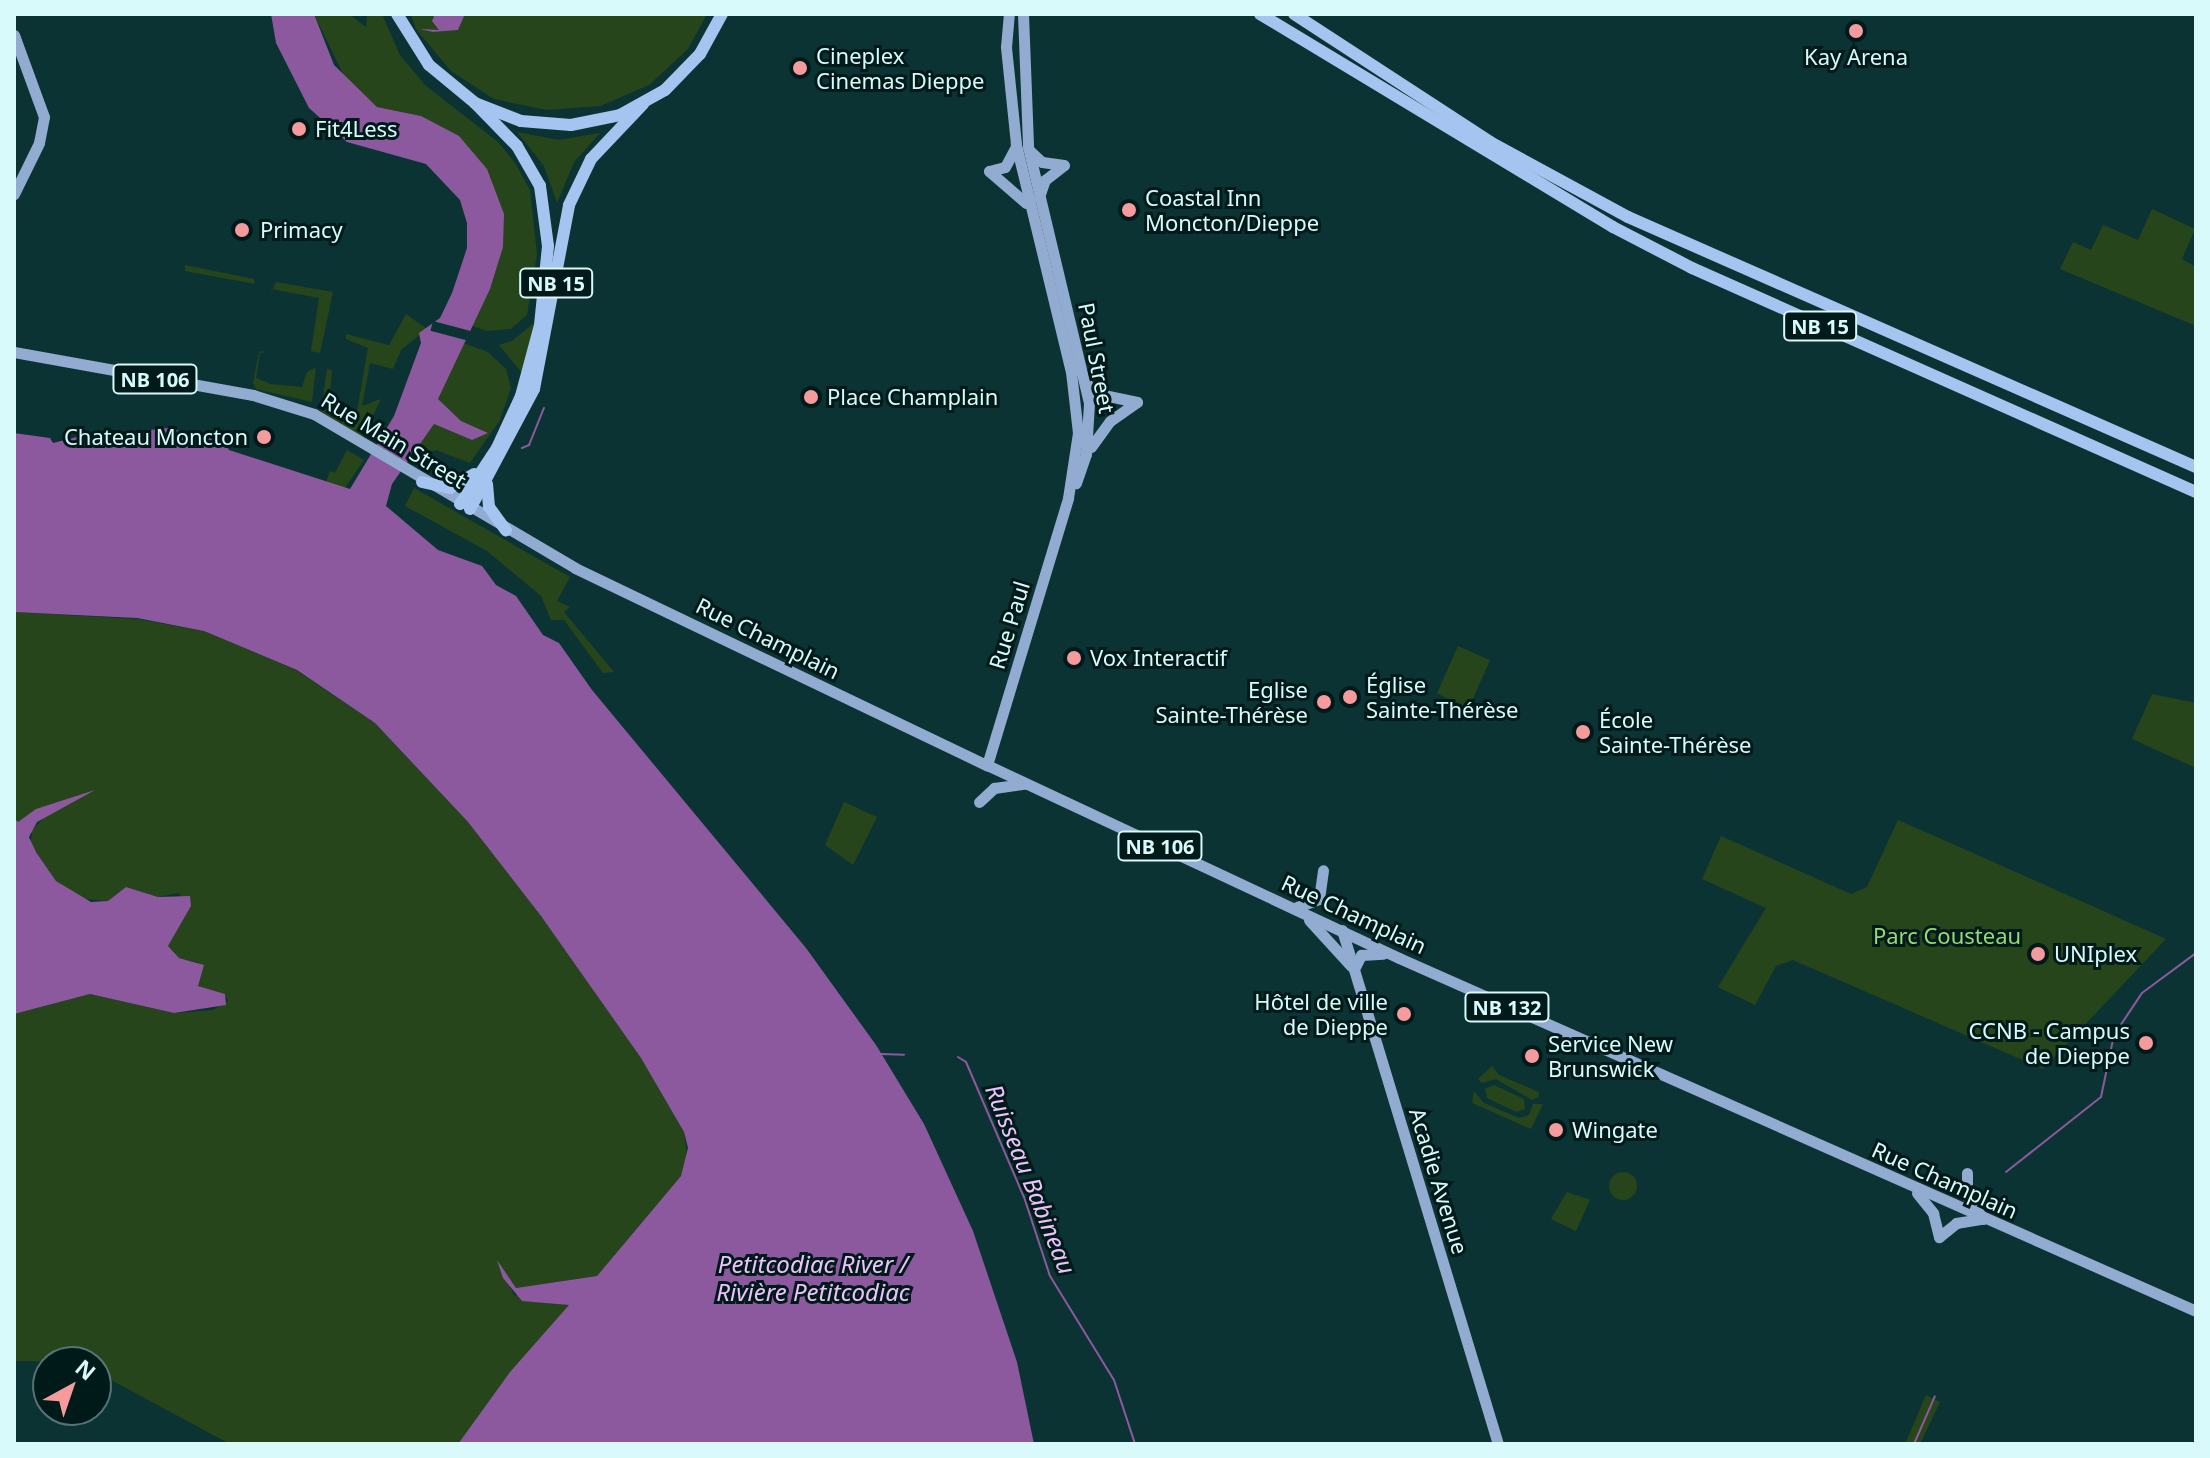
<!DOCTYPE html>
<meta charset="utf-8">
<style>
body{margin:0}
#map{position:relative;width:2210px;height:1458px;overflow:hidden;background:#0c3334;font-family:"Noto Sans",sans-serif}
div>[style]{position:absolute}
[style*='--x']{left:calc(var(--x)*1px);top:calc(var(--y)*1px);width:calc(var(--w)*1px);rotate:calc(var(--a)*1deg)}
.green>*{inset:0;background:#27451a;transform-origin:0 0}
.round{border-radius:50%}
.water>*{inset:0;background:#8c599e}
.pier>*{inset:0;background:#0c3334;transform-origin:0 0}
.stream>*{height:2px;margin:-1px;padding:0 1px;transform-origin:1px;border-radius:1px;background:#8c599e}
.major>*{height:11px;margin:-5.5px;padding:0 5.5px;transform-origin:5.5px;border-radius:5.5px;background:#92abd0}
.highway>*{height:12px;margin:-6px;padding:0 6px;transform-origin:6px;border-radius:6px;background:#a5c4f0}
.dots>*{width:22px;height:22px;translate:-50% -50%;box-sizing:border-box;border:4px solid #001a1a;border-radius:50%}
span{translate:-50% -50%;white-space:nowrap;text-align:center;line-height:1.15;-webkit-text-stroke:6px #001a1a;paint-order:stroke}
.shield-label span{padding:2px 6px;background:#001a1a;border:2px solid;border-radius:6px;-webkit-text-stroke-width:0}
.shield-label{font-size:20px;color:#d8fafb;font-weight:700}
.poi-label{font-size:22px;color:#d8fafb}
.left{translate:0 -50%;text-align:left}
.right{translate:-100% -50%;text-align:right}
.street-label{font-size:22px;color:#d8fafb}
.park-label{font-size:22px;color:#94da78}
.water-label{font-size:24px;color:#ecc2fb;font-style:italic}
.frame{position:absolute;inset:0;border:16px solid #d8fafb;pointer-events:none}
.north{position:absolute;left:32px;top:1346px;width:80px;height:80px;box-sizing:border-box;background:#001a1a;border:2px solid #567474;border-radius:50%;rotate:40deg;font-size:22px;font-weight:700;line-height:32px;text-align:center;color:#d8fafb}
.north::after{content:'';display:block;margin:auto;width:28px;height:36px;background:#f59b9e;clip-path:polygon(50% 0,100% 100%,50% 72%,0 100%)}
</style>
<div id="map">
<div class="green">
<i style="clip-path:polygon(314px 14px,349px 14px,366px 27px,367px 14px,382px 14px,400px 55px,425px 85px,498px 142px,515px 163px,530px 190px,537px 254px,527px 315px,511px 329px,487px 331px,472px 326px,503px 247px,421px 116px,377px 107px,345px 78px)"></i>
<i style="clip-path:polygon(411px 14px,435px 14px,439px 30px,424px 30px,433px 32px,458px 30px,465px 14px,707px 14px,688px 49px,649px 85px,600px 106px,547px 110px,494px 99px,451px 71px,416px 29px)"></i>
<i style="clip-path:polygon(517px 132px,559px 140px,600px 133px,574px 162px,557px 203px,544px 166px)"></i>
<i style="clip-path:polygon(2152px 209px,2195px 229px,2182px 259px,2196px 267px,2196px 326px,2060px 269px,2073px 242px,2091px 250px,2103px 225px,2138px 240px)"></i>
<i style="clip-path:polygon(185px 265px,254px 279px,255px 284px,185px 271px)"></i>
<i style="clip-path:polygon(276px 282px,333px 292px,320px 353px,311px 351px,319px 298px,272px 289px,270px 295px)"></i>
<i style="clip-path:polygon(406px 314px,427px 329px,401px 350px,393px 369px,370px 363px,362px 406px,381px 399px,362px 437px,321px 411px,327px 369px,332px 370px,329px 407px,357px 411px,368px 348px,346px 339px,346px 334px,389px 345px)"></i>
<i style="clip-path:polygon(534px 323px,523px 374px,499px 345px,512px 341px)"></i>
<i style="clip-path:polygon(463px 343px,488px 352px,506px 369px,511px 388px,500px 420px,470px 463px,436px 450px,408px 461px,434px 424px,472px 440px,487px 433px,461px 421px,438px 399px)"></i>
<i style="clip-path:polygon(261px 351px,265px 352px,260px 353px,256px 378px,271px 384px,302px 387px,307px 372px,316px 367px,312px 402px,256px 389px,253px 383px,259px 352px)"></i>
<i style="clip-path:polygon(347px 450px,364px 460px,345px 488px,331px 485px,326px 482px,330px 471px,335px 473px)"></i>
<i style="clip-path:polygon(414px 488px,570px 577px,557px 601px,570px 607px,564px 612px,614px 672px,603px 673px,564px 620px,551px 620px,541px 596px,487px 551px,405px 506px)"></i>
<i style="clip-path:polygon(14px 612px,137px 619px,204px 631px,296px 670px,375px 723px,468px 822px,541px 916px,641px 1058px,684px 1132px,688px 1162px,681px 1176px,597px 1276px,516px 1288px,501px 1267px,514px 1295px,570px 1305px,510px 1372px,458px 1444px,230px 1444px,96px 1372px,96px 1362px,14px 1361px,14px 1014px,90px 994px,174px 1013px,213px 1010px,228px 1001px,225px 994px,198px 986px,196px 980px,203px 969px,199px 963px,179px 958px,168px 946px,191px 906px,178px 893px,158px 897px,126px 887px,108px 901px,84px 899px,56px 881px,31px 844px,32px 830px,54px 807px,18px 823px,14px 818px)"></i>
<i style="left:1458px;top:646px;width:35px;height:52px;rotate:24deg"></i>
<i style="clip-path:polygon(2152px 694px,2196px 703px,2196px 768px,2132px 739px)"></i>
<i style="clip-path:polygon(844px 802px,877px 817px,853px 865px,825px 845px)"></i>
<i style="clip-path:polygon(1898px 820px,1982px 857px,2166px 939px,2043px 1069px,1793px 960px,1776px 966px,1755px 1005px,1718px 987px,1766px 908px,1702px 879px,1721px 836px,1851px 894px,1867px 887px)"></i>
<i style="clip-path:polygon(1492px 1066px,1499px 1075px,1539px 1092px,1539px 1097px,1532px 1100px,1496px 1079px,1482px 1083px,1478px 1079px)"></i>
<i style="clip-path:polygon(1494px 1085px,1524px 1099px,1525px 1109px,1516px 1112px,1487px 1098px,1485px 1089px)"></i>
<i style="clip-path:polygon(1474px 1091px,1484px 1103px,1519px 1118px,1529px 1115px,1533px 1104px,1543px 1104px,1531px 1129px,1472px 1103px)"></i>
<i class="round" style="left:1609px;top:1172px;width:28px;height:28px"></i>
<i style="clip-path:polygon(1567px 1192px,1590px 1200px,1576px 1231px,1551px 1219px)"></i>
<i style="clip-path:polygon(1926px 1395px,1940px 1402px,1920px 1444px,1905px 1444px)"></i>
</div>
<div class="water">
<i style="clip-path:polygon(271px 14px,314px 14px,334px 65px,377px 107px,421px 116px,459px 136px,487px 169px,504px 214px,503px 247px,490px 289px,438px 399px,461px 421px,488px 433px,472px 440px,434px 424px,392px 484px,386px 506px,438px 550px,482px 566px,496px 585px,516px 596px,543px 635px,559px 643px,592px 690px,806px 948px,876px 1045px,924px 1124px,973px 1231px,1017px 1362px,1034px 1444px,458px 1444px,510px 1372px,569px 1305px,522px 1301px,503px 1278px,497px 1260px,516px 1288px,597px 1276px,681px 1176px,688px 1148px,684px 1132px,641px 1058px,541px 916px,468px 822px,375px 723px,297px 670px,204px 631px,137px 618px,14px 612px,14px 433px,50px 438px,53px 443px,77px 437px,121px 441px,122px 433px,168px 428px,224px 442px,229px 450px,350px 489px,394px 416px,421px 343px,419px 333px,440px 318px,452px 293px,467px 248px,467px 223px,460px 200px,426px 164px,347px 142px,309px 108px,276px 43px)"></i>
<i style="clip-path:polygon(435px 14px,465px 14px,458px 30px,433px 32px,420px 29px,439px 30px,432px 21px)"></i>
<i style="clip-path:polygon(95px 790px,37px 822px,29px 837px,36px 852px,56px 881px,91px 902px,108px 901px,126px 887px,158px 897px,190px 896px,191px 906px,168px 946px,179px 958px,204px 965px,198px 986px,225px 994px,226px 1005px,174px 1013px,90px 994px,14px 1014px,14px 818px,18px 822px,36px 809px)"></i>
</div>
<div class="pier">
<i style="left:433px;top:321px;width:41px;height:10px;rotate:15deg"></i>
</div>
<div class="stream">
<i style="--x:522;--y:448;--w:8;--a:-23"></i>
<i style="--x:529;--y:445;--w:40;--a:-68"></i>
<i style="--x:881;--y:1054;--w:23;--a:2"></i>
<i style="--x:958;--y:1057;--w:9;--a:32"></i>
<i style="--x:966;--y:1062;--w:147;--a:66.8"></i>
<i style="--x:1024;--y:1197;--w:83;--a:71.8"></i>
<i style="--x:1050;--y:1276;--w:122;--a:58.4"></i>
<i style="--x:1114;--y:1380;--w:67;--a:71.8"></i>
<i style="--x:2006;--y:1172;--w:121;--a:-38.3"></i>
<i style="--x:2101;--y:1097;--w:63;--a:-78.2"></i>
<i style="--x:2114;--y:1035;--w:50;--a:-56.3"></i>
<i style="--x:2142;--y:993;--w:67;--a:-36.5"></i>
<i style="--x:1914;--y:1444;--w:52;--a:-66.4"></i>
</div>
<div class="major">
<i style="--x:1023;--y:14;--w:133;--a:87.8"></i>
<i style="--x:1028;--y:147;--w:263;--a:76.6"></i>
<i style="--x:1089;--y:403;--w:51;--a:93.4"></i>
<i style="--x:1086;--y:454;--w:31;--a:109"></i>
<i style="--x:14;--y:35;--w:87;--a:69.9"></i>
<i style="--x:44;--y:117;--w:26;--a:101"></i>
<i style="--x:39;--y:143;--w:57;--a:116.1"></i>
<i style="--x:1030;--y:151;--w:16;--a:43"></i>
<i style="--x:1042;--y:162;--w:22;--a:8"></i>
<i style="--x:989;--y:171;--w:49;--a:40.9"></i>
<i style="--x:989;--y:171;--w:16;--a:-14"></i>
<i style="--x:1005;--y:167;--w:21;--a:-62"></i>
<i style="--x:1039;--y:197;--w:18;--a:-71"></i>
<i style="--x:1045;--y:180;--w:24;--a:-38"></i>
<i style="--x:14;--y:352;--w:243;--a:10.2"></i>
<i style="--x:253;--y:395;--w:64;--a:17.3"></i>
<i style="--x:314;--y:414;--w:303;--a:30.5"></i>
<i style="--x:575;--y:568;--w:457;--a:25.6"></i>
<i style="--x:987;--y:765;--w:455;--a:25.1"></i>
<i style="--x:1399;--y:958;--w:872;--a:23.89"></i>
<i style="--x:1087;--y:384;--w:11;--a:52"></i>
<i style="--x:1094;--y:393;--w:44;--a:11.8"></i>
<i style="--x:1091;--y:447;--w:32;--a:-54"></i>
<i style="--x:1110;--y:421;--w:33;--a:-35"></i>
<i style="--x:987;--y:765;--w:279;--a:-73.1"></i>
<i style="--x:1068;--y:498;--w:66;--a:-81.3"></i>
<i style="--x:1078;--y:433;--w:61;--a:-96.5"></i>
<i style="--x:1071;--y:372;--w:235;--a:-103.6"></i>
<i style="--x:1016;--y:144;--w:98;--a:-95.9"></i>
<i style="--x:1006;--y:47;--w:33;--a:-85"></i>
<i style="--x:979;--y:802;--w:21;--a:-43"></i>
<i style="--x:994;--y:788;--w:30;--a:-8"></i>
<i style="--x:1297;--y:907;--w:23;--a:-20"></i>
<i style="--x:1319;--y:899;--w:29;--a:-82"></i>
<i style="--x:1309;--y:920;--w:62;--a:47.6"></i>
<i style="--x:1342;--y:930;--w:537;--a:73.12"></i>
<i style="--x:1354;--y:969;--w:16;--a:-63"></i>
<i style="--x:1361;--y:955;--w:22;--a:-3"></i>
<i style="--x:1967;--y:1173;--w:23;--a:90"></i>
<i style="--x:1967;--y:1196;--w:28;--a:55"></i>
<i style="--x:1917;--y:1193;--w:26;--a:51"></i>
<i style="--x:1933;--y:1213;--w:25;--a:76"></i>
<i style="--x:1939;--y:1237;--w:22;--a:-39"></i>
<i style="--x:1956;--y:1223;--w:26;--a:-9"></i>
</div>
<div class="highway">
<i style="--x:397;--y:14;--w:60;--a:57.9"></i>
<i style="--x:429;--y:65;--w:60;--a:39.6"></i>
<i style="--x:475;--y:103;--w:49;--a:21.4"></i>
<i style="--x:521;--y:121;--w:50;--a:4.6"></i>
<i style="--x:571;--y:125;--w:50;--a:-11.5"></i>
<i style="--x:620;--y:115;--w:51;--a:-29.1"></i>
<i style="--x:665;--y:90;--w:50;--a:-45.8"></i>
<i style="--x:700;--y:54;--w:46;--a:-61.2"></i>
<i style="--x:1260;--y:14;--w:412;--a:31.1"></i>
<i style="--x:1613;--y:227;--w:89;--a:27.4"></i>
<i style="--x:1692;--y:268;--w:552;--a:23.96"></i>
<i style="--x:1294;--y:14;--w:234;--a:33.1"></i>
<i style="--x:1490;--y:142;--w:157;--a:28.5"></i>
<i style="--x:1628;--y:217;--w:621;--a:23.76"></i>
<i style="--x:422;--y:482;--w:29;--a:12"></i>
<i style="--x:450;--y:488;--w:28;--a:-30"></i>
<i style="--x:487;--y:484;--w:23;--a:85"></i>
<i style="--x:489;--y:507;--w:29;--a:54"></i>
<i style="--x:460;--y:504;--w:67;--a:-56.5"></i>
<i style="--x:497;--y:448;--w:57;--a:-65.2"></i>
<i style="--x:521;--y:396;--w:73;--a:-75"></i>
<i style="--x:540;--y:325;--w:79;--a:-84.2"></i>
<i style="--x:548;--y:246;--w:61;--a:-97.6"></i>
<i style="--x:540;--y:186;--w:46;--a:-119.9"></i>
<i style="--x:517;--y:146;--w:60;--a:-134.3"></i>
<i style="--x:470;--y:509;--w:136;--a:-61.9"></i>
<i style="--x:534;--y:389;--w:187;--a:-79.2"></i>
<i style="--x:569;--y:205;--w:51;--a:-64.4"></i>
<i style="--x:591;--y:159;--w:76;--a:-46.6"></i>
</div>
<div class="dots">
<i style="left:1856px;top:31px;background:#f59b9e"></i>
<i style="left:800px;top:68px;background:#f59b9e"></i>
<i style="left:299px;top:129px;background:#f59b9e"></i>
<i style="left:1129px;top:210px;background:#f59b9e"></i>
<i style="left:242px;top:230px;background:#f59b9e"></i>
<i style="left:811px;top:397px;background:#f59b9e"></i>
<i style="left:264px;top:437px;background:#f59b9e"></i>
<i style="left:1074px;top:658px;background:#f59b9e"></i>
<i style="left:1350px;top:697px;background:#f59b9e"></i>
<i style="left:1324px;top:702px;background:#f59b9e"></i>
<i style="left:1583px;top:732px;background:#f59b9e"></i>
<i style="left:2038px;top:954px;background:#f59b9e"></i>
<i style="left:1404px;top:1014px;background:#f59b9e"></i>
<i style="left:2146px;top:1043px;background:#f59b9e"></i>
<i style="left:1532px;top:1056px;background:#f59b9e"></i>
<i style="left:1556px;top:1130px;background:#f59b9e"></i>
</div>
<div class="shield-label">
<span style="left:556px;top:283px">NB 15</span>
<span style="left:1820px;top:326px">NB 15</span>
<span style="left:155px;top:379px">NB 106</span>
<span style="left:1160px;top:846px">NB 106</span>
<span style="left:1507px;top:1007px">NB 132</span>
</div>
<div class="poi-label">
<span class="left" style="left:816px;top:68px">Cineplex<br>Cinemas Dieppe</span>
<span style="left:1856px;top:57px">Kay Arena</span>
<span class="left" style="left:315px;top:129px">Fit4Less</span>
<span class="left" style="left:1145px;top:210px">Coastal Inn<br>Moncton/Dieppe</span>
<span class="left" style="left:260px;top:230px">Primacy</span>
<span class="left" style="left:827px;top:397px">Place Champlain</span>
<span class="right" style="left:248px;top:437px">Chateau Moncton</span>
<span class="left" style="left:1090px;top:658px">Vox Interactif</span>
<span class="left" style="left:1366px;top:697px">Église<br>Sainte-Thérèse</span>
<span class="right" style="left:1308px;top:702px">Eglise<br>Sainte-Thérèse</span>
<span class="left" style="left:1599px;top:732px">École<br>Sainte-Thérèse</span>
<span class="left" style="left:2054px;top:954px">UNIplex</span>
<span class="right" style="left:1388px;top:1014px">Hôtel de ville<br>de Dieppe</span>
<span class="right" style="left:2130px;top:1043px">CCNB - Campus<br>de Dieppe</span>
<span class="left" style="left:1548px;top:1056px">Service New<br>Brunswick</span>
<span class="left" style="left:1572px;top:1130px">Wingate</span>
</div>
<div class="street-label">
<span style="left:1097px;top:358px;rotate:79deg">Paul Street</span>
<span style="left:394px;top:440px;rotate:31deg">Rue Main Street</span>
<span style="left:1009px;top:625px;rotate:-73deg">Rue Paul</span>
<span style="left:768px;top:638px;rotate:26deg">Rue Champlain</span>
<span style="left:1354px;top:914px;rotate:25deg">Rue Champlain</span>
<span style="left:1945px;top:1180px;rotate:24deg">Rue Champlain</span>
<span style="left:1439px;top:1181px;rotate:73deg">Acadie Avenue</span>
</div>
<div class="park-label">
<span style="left:1947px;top:936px">Parc Cousteau</span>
</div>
<div class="water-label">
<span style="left:1031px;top:1179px;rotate:68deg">Ruisseau Babineau</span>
<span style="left:813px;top:1278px">Petitcodiac River /<br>Rivière Petitcodiac</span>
</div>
<div class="frame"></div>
<div class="north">N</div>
</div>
